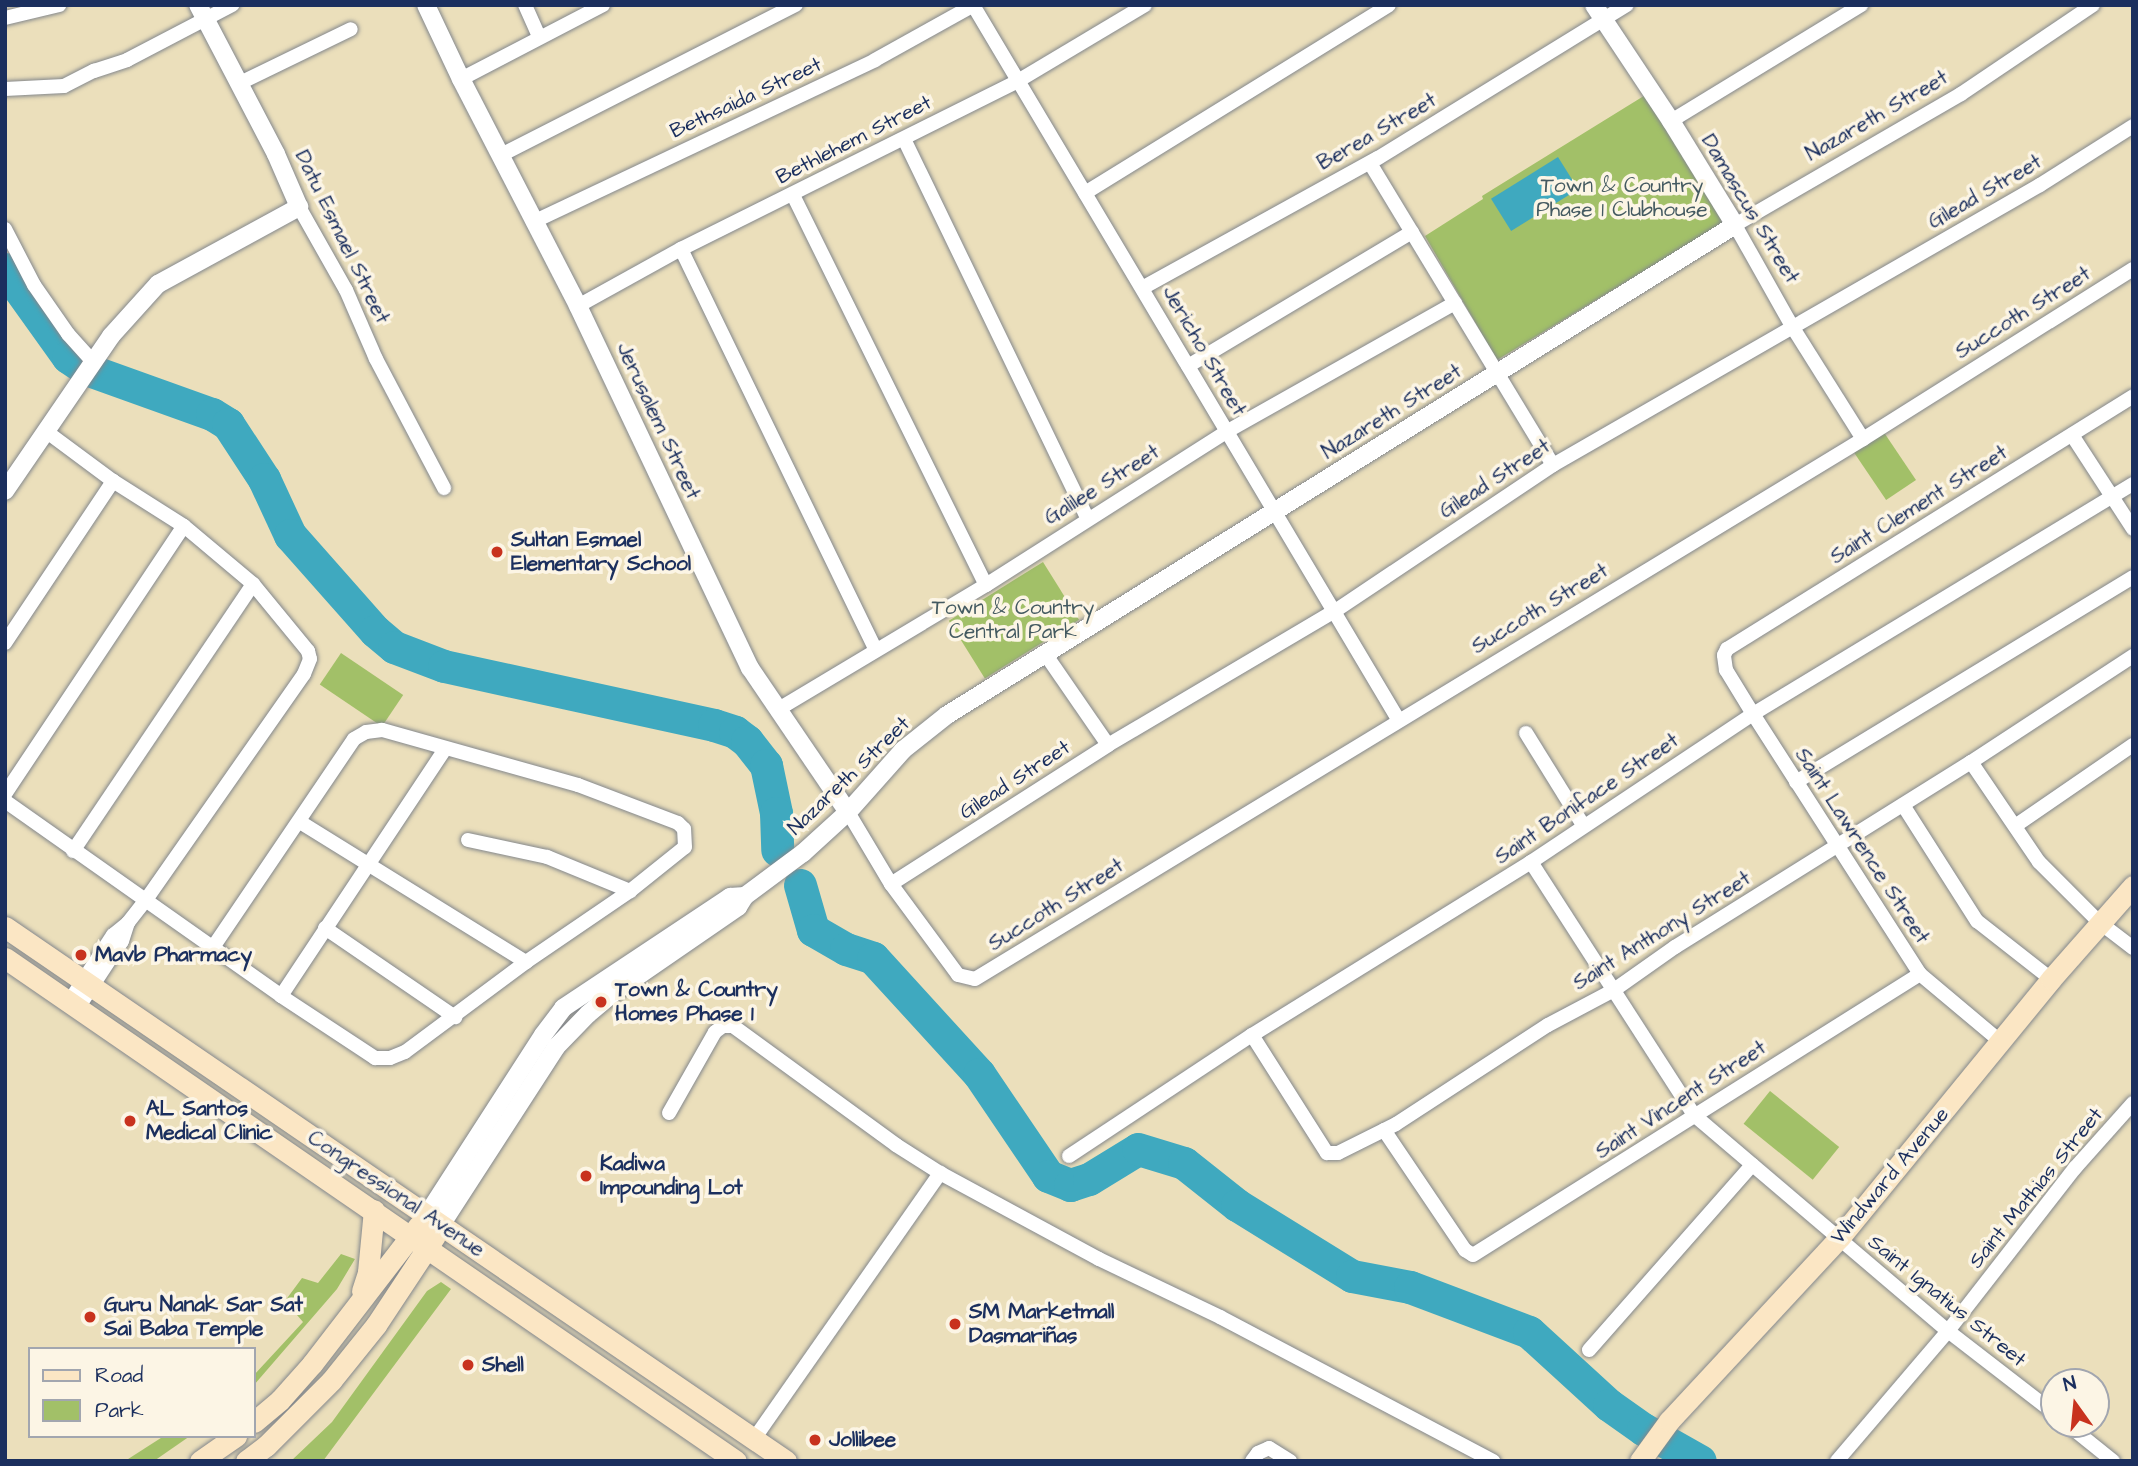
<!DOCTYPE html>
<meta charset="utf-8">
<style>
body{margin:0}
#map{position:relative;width:2138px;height:1466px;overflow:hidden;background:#ebdfbb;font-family:"Architects Daughter",sans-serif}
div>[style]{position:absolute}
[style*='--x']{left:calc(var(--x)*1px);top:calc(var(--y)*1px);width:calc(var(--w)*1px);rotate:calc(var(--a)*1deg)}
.green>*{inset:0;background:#a2c068;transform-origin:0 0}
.water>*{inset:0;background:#3fa9bf;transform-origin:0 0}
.river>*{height:33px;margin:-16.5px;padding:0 16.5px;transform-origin:16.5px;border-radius:16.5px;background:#3fa9bf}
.roads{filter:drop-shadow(0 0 2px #83878c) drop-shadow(0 0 2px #83878c)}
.minor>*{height:14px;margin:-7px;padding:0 7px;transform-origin:7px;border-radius:7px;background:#fff}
.tertiary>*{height:18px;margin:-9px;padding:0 9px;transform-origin:9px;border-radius:9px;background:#fff}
.secondary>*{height:21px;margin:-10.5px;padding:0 10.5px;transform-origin:10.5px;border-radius:10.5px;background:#fbe6c4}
.dots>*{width:19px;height:19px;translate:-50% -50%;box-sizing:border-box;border:4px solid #fcf5e5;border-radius:50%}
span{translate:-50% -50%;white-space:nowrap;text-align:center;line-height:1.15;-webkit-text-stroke:7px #fcf5e5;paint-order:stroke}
.street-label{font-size:21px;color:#1b2f5e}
.park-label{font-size:21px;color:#445a61}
.poi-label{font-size:21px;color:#1b2f5e;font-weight:700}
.left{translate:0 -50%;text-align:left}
.frame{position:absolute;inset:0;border:7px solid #1b2f5e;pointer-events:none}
.legend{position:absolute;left:28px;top:1347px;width:228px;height:91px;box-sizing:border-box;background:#fcf5e5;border:2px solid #a2a6af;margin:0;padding:9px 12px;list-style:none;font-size:21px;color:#1b2f5e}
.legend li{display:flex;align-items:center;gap:14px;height:35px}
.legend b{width:35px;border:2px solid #a2a6af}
.north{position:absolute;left:2040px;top:1368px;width:70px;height:70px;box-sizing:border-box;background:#fcf5e5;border:2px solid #a2a6af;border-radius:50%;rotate:345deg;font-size:19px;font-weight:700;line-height:28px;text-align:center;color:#1b2f5e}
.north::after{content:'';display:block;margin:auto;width:24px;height:32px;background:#c8321e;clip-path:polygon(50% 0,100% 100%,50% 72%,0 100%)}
</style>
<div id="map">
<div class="green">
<i style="clip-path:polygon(1647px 94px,1723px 223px,1497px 360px,1425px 236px,1483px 199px,1482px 196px)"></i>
<i style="left:1883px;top:431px;width:59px;height:36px;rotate:56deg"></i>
<i style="left:1043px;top:562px;width:68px;height:111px;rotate:58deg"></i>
<i style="left:341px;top:653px;width:75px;height:38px;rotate:34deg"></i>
<i style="left:1770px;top:1091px;width:89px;height:42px;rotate:39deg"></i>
<i style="clip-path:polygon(341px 1254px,355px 1259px,337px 1289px,254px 1385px,254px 1375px,303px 1322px,285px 1301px,302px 1278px,318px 1283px)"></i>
<i style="clip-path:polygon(441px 1282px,451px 1289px,323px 1461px,291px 1461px,332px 1422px,427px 1291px)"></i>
<i style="clip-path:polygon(164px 1436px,190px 1436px,154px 1461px,125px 1461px)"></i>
</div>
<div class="water">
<i style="left:1558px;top:157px;width:38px;height:79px;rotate:58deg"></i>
</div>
<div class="river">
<i style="--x:5;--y:269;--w:108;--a:54.4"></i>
<i style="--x:68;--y:357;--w:22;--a:34"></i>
<i style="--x:86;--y:369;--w:134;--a:19.7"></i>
<i style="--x:212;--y:414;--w:19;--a:32"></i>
<i style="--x:228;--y:424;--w:66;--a:56.8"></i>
<i style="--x:264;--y:479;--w:62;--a:65.1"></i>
<i style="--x:290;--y:535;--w:128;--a:48.5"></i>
<i style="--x:375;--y:631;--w:25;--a:40"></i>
<i style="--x:394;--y:647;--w:53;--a:20.8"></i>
<i style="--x:444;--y:666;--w:276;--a:12.3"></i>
<i style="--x:714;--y:725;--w:22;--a:18"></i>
<i style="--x:735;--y:732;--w:15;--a:37"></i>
<i style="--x:747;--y:741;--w:31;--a:52"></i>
<i style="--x:766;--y:765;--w:49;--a:78.2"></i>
<i style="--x:776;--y:813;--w:37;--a:88"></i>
<i style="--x:800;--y:885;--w:47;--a:73.9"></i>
<i style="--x:813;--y:930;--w:38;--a:30"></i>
<i style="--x:846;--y:949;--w:28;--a:18"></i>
<i style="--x:873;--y:958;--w:157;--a:47.6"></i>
<i style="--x:979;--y:1074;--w:123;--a:55.9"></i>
<i style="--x:1048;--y:1176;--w:24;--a:22"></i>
<i style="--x:1070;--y:1185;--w:20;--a:-18"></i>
<i style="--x:1089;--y:1179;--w:57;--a:-31.5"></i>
<i style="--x:1138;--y:1149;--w:48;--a:16.9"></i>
<i style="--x:1184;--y:1163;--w:68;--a:38.4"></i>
<i style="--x:1237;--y:1205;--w:135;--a:31.7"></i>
<i style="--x:1352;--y:1276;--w:59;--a:10.7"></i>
<i style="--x:1410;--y:1287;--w:127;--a:20.7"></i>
<i style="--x:1529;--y:1332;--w:108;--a:42.4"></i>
<i style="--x:1609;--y:1405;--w:42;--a:35.2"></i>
<i style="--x:1643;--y:1429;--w:65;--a:29.3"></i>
</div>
<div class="roads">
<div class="minor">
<i style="--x:525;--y:5;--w:35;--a:66"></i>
<i style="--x:973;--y:5;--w:831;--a:59.24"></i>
<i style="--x:5;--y:18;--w:56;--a:-13.5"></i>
<i style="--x:461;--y:79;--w:160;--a:-27.5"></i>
<i style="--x:240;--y:83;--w:123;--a:-25.9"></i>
<i style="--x:5;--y:89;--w:59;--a:-2.9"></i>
<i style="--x:64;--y:86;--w:34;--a:-27"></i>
<i style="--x:94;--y:71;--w:35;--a:-18"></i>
<i style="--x:127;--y:60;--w:119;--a:-27.6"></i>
<i style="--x:1671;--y:121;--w:223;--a:-31.4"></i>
<i style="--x:904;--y:139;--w:422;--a:64.2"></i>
<i style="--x:501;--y:155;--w:331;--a:-27"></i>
<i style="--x:1370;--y:163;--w:353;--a:58.8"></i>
<i style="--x:1085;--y:193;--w:357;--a:-31.7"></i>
<i style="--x:793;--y:195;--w:435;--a:63.7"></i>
<i style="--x:299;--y:207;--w:95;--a:60.5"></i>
<i style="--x:346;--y:290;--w:75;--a:66.5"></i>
<i style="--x:376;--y:359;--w:146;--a:62.2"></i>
<i style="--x:533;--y:222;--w:378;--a:-25.3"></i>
<i style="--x:875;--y:60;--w:113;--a:-29.1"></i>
<i style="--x:5;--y:229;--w:63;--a:62.6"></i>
<i style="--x:34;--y:285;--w:60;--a:55.2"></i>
<i style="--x:68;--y:334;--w:38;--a:48"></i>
<i style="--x:681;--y:249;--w:445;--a:64.1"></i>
<i style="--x:1144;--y:287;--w:267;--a:-28.9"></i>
<i style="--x:1378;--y:158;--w:292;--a:-31.6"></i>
<i style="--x:578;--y:306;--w:118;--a:-29"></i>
<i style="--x:681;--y:249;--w:377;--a:-26.5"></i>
<i style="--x:1018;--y:81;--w:148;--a:-30.9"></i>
<i style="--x:1188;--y:366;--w:261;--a:-30.9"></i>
<i style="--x:47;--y:432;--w:82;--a:36.6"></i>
<i style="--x:113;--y:481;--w:84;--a:32.4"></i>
<i style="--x:184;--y:526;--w:90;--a:40"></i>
<i style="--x:253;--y:584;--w:87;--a:50.6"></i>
<i style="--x:308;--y:651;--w:8;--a:76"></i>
<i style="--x:310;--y:659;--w:16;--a:112"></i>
<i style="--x:304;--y:674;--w:277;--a:125"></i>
<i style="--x:145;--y:901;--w:28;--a:128"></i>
<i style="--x:128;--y:923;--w:19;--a:141"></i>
<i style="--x:113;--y:935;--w:80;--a:123.3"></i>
<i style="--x:2072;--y:435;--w:112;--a:57"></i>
<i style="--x:1863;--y:439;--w:131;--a:-122.2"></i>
<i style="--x:1793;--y:328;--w:118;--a:-119.4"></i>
<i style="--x:1735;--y:225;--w:261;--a:-30.1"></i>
<i style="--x:1961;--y:94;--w:159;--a:-34"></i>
<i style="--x:5;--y:643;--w:195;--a:-56.3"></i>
<i style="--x:1046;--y:655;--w:109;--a:55.4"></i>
<i style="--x:777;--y:710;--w:244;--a:-30.9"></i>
<i style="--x:986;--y:585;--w:285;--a:-32.5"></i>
<i style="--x:1226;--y:432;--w:263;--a:-29.4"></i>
<i style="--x:1526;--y:733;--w:108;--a:58.2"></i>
<i style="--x:1971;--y:762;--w:121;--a:55.8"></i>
<i style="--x:2039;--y:862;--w:85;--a:45"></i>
<i style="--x:2099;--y:922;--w:43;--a:37.4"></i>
<i style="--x:1796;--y:782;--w:394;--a:-31.3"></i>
<i style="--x:5;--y:794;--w:322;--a:-56.3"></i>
<i style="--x:5;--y:801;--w:338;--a:35.2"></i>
<i style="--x:281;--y:996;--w:113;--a:33.4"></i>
<i style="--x:375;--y:1058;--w:15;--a:0"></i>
<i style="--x:390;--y:1058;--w:16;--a:-22"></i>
<i style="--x:405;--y:1052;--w:151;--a:-36.6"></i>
<i style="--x:526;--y:962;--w:126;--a:-34.3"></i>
<i style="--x:630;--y:891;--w:70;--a:-38.7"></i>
<i style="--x:685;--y:847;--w:18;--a:-93"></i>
<i style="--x:684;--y:829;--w:8;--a:-135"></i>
<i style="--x:678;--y:823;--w:107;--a:-159.2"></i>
<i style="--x:578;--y:785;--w:204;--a:-164.3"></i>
<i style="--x:382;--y:730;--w:16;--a:173"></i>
<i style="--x:366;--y:732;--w:14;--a:150"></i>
<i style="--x:354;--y:739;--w:250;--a:124.1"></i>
<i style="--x:1903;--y:805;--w:138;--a:57.5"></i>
<i style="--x:1977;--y:921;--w:94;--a:38.1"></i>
<i style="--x:848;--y:812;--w:84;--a:59.2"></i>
<i style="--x:891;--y:884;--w:113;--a:53.6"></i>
<i style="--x:958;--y:975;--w:17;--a:13"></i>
<i style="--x:975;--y:979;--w:1039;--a:-31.3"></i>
<i style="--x:1863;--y:439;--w:319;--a:-32.2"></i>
<i style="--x:300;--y:822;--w:266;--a:31.8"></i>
<i style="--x:2015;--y:826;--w:143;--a:-34.5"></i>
<i style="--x:468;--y:840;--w:81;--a:12.1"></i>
<i style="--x:547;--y:857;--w:90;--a:22.3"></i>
<i style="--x:73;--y:851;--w:322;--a:-56"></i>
<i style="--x:1531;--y:862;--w:301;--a:57.2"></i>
<i style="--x:1694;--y:1115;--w:333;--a:40.4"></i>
<i style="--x:1948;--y:1331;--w:134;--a:37.7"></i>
<i style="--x:891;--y:884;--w:258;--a:-32.6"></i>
<i style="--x:1108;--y:745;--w:264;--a:-30.6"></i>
<i style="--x:1335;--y:611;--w:262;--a:-33.8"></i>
<i style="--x:1553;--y:465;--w:562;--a:-29.9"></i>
<i style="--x:2040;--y:185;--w:110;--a:-32.4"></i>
<i style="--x:325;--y:928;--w:158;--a:34.4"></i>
<i style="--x:281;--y:996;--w:296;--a:-56.4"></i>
<i style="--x:78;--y:1008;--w:80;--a:-56.7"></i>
<i style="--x:122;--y:941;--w:19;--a:-72"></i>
<i style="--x:1252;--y:1035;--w:140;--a:57.6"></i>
<i style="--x:1327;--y:1153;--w:11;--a:0"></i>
<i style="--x:1338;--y:1153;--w:65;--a:-26.6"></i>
<i style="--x:1396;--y:1124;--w:181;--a:-33.1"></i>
<i style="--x:1548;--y:1025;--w:75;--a:-27.9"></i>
<i style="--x:1614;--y:990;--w:75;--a:-35.2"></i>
<i style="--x:1675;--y:947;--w:349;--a:-32"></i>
<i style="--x:1971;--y:762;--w:194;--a:-33.2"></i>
<i style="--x:2001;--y:1042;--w:106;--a:-140"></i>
<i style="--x:1920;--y:974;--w:309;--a:-122.7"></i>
<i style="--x:1753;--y:714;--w:52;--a:-121.5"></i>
<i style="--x:1726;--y:670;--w:15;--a:-98"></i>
<i style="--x:1724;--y:655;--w:7;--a:-63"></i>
<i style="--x:1727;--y:649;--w:478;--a:-31.9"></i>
<i style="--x:669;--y:1113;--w:93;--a:-60.4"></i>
<i style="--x:715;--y:1032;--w:10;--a:-37"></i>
<i style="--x:723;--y:1026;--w:10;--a:0"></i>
<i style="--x:733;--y:1026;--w:202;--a:36.1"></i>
<i style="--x:896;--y:1145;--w:52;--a:32.5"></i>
<i style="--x:940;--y:1173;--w:181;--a:28.4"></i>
<i style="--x:1099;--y:1259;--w:134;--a:25.6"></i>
<i style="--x:1220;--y:1317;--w:309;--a:27.8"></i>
<i style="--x:1384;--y:1130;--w:145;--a:56"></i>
<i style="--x:1465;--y:1250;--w:9;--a:32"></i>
<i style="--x:1473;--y:1255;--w:528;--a:-32.15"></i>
<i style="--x:1069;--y:1156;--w:219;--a:-33.5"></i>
<i style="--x:1252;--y:1035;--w:328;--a:-31.8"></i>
<i style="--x:1531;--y:862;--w:267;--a:-33.7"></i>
<i style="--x:1753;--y:714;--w:444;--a:-31.2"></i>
<i style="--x:1589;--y:1350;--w:247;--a:-48.6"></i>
<i style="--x:2067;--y:1424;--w:59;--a:38.8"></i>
<i style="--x:754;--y:1439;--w:325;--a:-55"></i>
<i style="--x:1252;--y:1461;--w:10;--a:-53"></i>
<i style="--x:1258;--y:1453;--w:12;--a:-24"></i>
<i style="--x:1269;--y:1448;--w:25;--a:32"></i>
<i style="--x:1837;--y:1461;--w:171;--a:-49.5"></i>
<i style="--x:1948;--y:1331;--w:207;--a:-52.1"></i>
<i style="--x:2075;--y:1168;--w:87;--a:-48.3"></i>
</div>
<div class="tertiary">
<i style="--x:426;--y:5;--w:82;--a:64.7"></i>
<i style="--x:461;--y:79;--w:255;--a:62.7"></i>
<i style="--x:578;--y:306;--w:401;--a:64.6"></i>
<i style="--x:750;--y:668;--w:174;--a:55.8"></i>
<i style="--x:5;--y:491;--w:188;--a:-55.6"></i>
<i style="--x:111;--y:336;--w:70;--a:-47.9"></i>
<i style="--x:158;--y:284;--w:161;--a:-28.6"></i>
<i style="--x:299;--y:207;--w:58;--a:-113.5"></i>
<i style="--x:276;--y:154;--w:168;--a:-117.6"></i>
<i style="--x:427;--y:1215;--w:214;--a:-57.2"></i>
<i style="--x:543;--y:1035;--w:34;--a:-53"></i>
<i style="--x:563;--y:1008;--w:201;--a:-33.6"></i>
<i style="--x:730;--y:897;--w:15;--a:-4"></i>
<i style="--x:441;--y:1225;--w:212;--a:-57.1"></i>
<i style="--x:556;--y:1047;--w:46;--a:-45.9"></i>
<i style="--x:588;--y:1014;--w:33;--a:-40"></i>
<i style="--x:613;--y:993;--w:152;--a:-34.5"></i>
<i style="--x:738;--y:907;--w:13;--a:-58"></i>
<i style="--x:745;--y:896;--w:72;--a:-36.6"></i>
<i style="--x:803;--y:853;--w:61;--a:-42.3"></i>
<i style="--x:848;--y:812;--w:83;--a:-48.4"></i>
<i style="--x:903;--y:750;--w:56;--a:-38.5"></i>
<i style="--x:947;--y:715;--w:928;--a:-31.87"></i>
<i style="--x:1735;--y:225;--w:122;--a:-121.6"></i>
<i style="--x:1671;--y:121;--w:139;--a:-123.6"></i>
</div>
<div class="secondary">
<i style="--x:5;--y:927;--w:946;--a:34.36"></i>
<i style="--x:5;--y:958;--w:887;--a:34.53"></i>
<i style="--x:362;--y:1291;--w:20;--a:-72"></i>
<i style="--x:368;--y:1272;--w:62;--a:-84.5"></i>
<i style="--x:254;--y:1422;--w:34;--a:-40"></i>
<i style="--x:280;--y:1400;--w:48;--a:-48.4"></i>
<i style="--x:312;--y:1364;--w:175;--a:-52.4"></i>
<i style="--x:200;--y:1461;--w:44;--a:-34.8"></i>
<i style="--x:246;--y:1461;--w:25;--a:-37"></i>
<i style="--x:266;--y:1446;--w:92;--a:-45"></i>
<i style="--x:331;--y:1381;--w:72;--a:-51.2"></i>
<i style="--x:376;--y:1325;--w:107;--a:-56.5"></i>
<i style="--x:1640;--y:1461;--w:49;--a:-54.1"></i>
<i style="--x:1669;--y:1421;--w:251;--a:-47.1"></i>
<i style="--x:1840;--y:1237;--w:333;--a:-50.7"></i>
<i style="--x:2051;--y:979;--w:124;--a:-48.6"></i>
</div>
</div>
<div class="dots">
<i style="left:497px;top:552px;background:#c8321e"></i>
<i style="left:81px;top:955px;background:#c8321e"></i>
<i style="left:601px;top:1002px;background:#c8321e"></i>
<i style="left:130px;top:1121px;background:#c8321e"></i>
<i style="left:586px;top:1176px;background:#c8321e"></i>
<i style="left:90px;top:1317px;background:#c8321e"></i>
<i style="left:955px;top:1324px;background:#c8321e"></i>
<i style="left:468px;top:1365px;background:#c8321e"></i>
<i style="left:815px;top:1440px;background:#c8321e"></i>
</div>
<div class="street-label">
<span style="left:746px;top:98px;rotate:-25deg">Bethsaida Street</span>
<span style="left:1877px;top:116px;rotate:-30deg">Nazareth Street</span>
<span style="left:1377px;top:132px;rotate:-30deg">Berea Street</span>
<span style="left:854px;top:140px;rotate:-27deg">Bethlehem Street</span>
<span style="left:1985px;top:192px;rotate:-30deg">Gilead Street</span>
<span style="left:1750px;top:209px;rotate:59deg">Damascus Street</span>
<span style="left:342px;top:237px;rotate:64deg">Datu Esmael Street</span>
<span style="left:2023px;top:313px;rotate:-32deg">Succoth Street</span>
<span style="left:1204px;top:351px;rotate:60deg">Jericho Street</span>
<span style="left:1392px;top:412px;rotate:-32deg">Nazareth Street</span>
<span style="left:658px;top:421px;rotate:65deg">Jerusalem Street</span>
<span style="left:1495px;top:479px;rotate:-33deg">Gilead Street</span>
<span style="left:1102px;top:485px;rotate:-32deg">Galilee Street</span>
<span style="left:1919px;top:505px;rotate:-32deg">Saint Clement Street</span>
<span style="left:1540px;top:609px;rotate:-31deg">Succoth Street</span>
<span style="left:849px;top:776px;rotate:-44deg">Nazareth Street</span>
<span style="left:1015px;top:780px;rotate:-33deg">Gilead Street</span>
<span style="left:1587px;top:799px;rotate:-34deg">Saint Boniface Street</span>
<span style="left:1862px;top:846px;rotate:57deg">Saint Lawrence Street</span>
<span style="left:1056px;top:905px;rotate:-32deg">Succoth Street</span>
<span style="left:1662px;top:931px;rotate:-32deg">Saint Anthony Street</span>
<span style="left:1681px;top:1100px;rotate:-33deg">Saint Vincent Street</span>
<span style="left:1890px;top:1176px;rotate:-50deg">Windward Avenue</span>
<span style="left:2036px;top:1188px;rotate:-51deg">Saint Mathias Street</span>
<span style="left:396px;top:1194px;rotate:34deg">Congressional Avenue</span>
<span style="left:1947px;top:1301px;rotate:39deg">Saint Ignatius Street</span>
</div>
<div class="park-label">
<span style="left:1622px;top:198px">Town &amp; Country<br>Phase 1 Clubhouse</span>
<span style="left:1013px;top:620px">Town &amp; Country<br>Central Park</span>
</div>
<div class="poi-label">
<span class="left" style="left:511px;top:552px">Sultan Esmael<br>Elementary School</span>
<span class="left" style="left:95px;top:955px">Mavb Pharmacy</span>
<span class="left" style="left:615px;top:1002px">Town &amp; Country<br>Homes Phase 1</span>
<span class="left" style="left:146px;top:1121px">AL Santos<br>Medical Clinic</span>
<span class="left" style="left:600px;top:1176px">Kadiwa<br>Impounding Lot</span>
<span class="left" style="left:104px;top:1317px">Guru Nanak Sar Sat<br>Sai Baba Temple</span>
<span class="left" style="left:969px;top:1324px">SM Marketmall<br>Dasmariñas</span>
<span class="left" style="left:482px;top:1365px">Shell</span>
<span class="left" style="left:829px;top:1440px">Jollibee</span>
</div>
<div class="frame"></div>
<ul class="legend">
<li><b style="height:9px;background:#fbe6c4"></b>Road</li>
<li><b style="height:19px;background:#a2c068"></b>Park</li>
</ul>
<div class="north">N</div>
</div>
